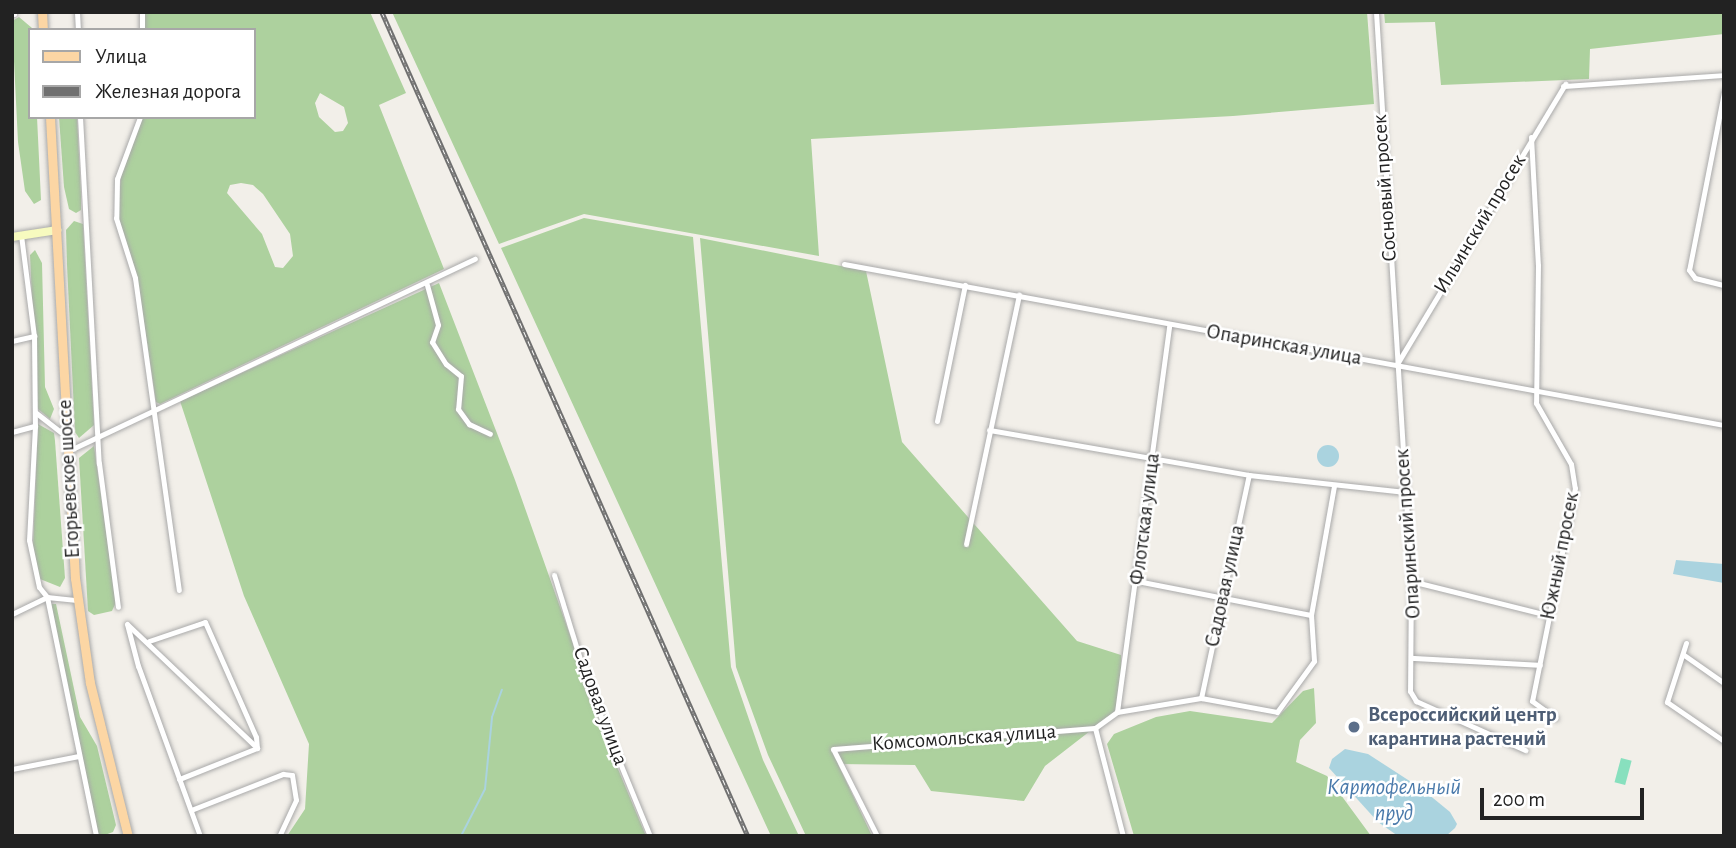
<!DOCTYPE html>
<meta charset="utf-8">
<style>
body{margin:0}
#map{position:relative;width:1736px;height:848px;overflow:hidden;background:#f2efe9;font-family:"Alegreya Sans",sans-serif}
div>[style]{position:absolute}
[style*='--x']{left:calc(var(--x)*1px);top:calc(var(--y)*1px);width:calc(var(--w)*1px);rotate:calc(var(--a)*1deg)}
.forest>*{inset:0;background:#add19e}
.pitch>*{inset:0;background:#88e0be;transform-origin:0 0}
.water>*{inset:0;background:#aad3df}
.round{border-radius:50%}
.stream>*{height:2px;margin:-1px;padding:0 1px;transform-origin:1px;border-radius:1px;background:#aad3df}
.roads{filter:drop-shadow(0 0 2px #a9a9a9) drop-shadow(0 0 2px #a9a9a9)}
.street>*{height:5px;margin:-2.5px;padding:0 2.5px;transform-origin:2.5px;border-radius:2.5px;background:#fff}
.secondary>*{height:8px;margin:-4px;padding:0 4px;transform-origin:4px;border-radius:4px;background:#f7fabf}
.primary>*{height:9px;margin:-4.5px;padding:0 4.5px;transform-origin:4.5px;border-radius:4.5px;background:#fcd6a4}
.rail>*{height:4.5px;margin-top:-2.25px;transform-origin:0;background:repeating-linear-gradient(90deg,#fff 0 5px,#707070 0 10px);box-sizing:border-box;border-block:2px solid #707070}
.dots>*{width:19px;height:19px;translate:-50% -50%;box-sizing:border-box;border:4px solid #fff;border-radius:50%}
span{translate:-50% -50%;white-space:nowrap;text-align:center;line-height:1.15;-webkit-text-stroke:5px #fff;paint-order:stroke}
.street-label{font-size:21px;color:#222}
.service-label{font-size:21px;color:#4e5e75;font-weight:700}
.left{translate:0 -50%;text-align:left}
.water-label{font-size:23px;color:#4a7aab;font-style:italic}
.frame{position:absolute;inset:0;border:14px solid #222;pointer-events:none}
.legend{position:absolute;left:28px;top:28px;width:228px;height:91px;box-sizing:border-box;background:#fff;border:2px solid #a7a7a7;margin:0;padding:9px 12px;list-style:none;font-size:21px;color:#222}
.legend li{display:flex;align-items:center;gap:14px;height:35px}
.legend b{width:35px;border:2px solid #a7a7a7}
.scale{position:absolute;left:1480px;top:788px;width:164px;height:32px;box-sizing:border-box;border:4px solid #222;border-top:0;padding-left:9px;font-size:21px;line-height:24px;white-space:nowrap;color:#222;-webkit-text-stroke:5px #fff;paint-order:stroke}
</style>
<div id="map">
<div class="forest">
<i style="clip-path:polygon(evenodd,143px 12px,370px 12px,406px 93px,379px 105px,444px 269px,160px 404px,156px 402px,137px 277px,117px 215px,123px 159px,142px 117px,254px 117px,254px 30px,144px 30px,143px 12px,320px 93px,344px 107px,348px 123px,343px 131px,335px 132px,319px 117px,315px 103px,320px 93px,143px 12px,241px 183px,253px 185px,263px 194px,290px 234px,293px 256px,283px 268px,275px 267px,262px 234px,227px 193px,230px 185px,241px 183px)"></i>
<i style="clip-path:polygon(392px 12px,1367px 12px,1374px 104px,1233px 116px,811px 139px,819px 256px,584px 214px,499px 244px)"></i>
<i style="clip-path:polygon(1384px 12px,1724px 12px,1724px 34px,1590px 49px,1589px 79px,1441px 85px,1435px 22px,1385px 23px)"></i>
<i style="clip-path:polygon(19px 17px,32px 28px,30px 117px,37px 117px,41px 200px,34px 204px,25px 191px,18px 142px,12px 21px)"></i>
<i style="clip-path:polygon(59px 117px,77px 117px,81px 196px,81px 210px,76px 213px,69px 209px,64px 187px)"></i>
<i style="clip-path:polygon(584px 218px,693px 237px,731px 667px,763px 760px,799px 836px,771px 836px,501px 248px)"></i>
<i style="clip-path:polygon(74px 221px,83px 224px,94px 425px,79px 438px,75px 432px,67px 265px,66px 230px)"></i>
<i style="clip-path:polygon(700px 238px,866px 271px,902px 442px,1077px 641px,1121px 655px,1121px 707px,1045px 766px,1024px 801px,931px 791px,915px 765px,838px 764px,872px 836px,806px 836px,768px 755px,736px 667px)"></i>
<i style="clip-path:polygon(35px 250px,42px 263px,45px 387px,54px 409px,50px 419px,37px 408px,30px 255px)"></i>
<i style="clip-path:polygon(439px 283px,515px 480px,576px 652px,585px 690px,646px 836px,287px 836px,305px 809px,309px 744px,244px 596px,180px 401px)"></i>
<i style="clip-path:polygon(38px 424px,54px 433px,55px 441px,65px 578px,60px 587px,40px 579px,33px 547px)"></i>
<i style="clip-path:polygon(94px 446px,116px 602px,112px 611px,94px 615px,88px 611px,79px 458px)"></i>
<i style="clip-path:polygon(51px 604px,56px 604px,80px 717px,97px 746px,116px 825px,113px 832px,102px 836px,97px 832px)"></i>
<i style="clip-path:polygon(1314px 688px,1316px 723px,1300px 740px,1296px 762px,1327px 776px,1371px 836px,1134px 836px,1107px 744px,1114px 734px,1156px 717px,1190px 711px,1272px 723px,1303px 691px)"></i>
</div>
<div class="pitch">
<i style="left:1621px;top:758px;width:11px;height:25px;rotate:15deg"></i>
</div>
<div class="water">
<i class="round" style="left:1317px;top:445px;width:22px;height:22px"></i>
<i style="clip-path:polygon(1676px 560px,1724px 564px,1724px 583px,1673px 574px)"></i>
<i style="clip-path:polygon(1345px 749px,1368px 754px,1422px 789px,1450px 812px,1457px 824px,1455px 828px,1446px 836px,1398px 836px,1378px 822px,1329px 768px,1332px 759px)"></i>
</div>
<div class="stream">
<i style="--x:461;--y:836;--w:53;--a:-62.9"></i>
<i style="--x:485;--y:789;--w:72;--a:-84.4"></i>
<i style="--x:492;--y:717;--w:29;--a:-70"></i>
</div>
<div class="roads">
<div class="street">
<i style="--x:77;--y:12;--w:18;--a:87"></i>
<i style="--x:142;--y:12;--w:18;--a:90"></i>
<i style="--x:1376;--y:12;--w:570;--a:86.48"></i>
<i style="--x:1411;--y:581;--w:110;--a:90.5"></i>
<i style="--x:1410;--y:691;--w:12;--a:59"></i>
<i style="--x:1416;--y:701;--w:120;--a:24.2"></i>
<i style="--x:12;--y:14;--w:2;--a:0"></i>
<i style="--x:1563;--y:86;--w:161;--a:-3.9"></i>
<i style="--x:1724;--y:92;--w:181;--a:101.1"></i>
<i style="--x:1689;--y:270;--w:10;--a:53"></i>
<i style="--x:1695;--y:278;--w:30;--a:14"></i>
<i style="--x:80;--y:117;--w:347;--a:86.9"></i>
<i style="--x:99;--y:463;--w:145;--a:82.5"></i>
<i style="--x:140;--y:117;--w:66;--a:110.4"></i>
<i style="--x:117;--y:179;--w:39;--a:91"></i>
<i style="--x:116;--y:218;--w:63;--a:72.4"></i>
<i style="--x:135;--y:278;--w:315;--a:82"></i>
<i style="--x:1531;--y:137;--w:128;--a:86.9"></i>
<i style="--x:1538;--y:265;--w:138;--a:90.8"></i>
<i style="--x:1536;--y:403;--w:70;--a:60.2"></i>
<i style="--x:1571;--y:464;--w:24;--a:81"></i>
<i style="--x:1575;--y:488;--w:217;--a:101.4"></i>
<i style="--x:1532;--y:701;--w:29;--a:36"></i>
<i style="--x:21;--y:235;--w:102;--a:82.7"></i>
<i style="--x:34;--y:336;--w:90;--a:89.4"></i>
<i style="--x:35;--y:426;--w:114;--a:93"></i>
<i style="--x:29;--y:540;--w:48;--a:78"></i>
<i style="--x:39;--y:587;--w:13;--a:51"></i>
<i style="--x:47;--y:597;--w:244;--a:78.4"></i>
<i style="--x:844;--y:264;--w:895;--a:10.37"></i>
<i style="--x:427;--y:285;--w:41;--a:74.6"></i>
<i style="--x:438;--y:325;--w:18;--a:109"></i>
<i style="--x:432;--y:342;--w:26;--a:58"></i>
<i style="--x:446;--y:364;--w:19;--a:39"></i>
<i style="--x:461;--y:376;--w:33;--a:95"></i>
<i style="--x:458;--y:409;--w:19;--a:54"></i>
<i style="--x:469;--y:424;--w:23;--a:25"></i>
<i style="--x:12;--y:341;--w:23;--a:-13"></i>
<i style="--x:1397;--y:364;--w:327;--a:-59"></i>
<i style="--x:35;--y:412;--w:41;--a:38"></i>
<i style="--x:937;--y:421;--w:139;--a:-78.4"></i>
<i style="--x:989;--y:430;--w:264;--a:9.8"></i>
<i style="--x:1249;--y:475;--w:157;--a:6.2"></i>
<i style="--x:12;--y:432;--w:24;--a:-15"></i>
<i style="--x:68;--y:451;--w:450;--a:-25.3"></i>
<i style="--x:966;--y:544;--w:255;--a:-78"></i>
<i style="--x:554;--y:575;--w:115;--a:72.8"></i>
<i style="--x:588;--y:685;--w:163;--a:67.7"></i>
<i style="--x:1137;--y:581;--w:177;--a:11.1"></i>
<i style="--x:1411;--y:581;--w:140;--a:14"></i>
<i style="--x:12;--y:614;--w:39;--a:-26"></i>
<i style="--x:47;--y:597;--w:30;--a:6"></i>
<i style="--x:149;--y:641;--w:59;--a:-18.7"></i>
<i style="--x:205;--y:622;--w:126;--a:66.1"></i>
<i style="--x:256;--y:737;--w:11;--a:85"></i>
<i style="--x:257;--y:748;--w:84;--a:158.3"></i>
<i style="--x:1686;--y:643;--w:62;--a:107.9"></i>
<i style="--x:1667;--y:702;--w:69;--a:34.4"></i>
<i style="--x:1684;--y:655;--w:49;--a:35"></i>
<i style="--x:1412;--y:658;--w:128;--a:3.1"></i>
<i style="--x:1201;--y:698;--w:228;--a:-77.9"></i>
<i style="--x:1117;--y:712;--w:390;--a:-82.3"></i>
<i style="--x:1095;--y:728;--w:27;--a:-36"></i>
<i style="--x:1117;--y:712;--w:85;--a:-9.5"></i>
<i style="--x:1201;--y:698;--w:77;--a:10.4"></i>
<i style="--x:1277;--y:712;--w:63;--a:-54"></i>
<i style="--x:1314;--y:661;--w:46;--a:-93.7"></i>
<i style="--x:1311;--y:615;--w:131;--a:-79.9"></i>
<i style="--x:1095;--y:728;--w:112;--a:75.5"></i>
<i style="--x:12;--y:769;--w:68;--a:-11"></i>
<i style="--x:191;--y:810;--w:99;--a:-21.4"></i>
<i style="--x:283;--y:774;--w:9;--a:6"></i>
<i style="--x:292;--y:775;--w:25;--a:81"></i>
<i style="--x:296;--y:800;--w:40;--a:115"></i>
<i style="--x:200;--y:836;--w:181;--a:-110"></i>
<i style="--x:138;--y:666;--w:43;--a:-104.7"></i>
<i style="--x:127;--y:624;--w:180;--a:43.6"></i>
<i style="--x:877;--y:836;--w:97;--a:-116.8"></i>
<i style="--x:833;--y:749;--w:263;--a:-4.6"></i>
</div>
<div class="secondary">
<i style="--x:12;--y:237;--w:46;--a:-8.8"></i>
</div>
<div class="primary">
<i style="--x:42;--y:12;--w:18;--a:87"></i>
<i style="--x:50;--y:117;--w:462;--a:86.9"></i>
<i style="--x:75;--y:578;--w:106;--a:81.9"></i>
<i style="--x:90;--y:683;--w:158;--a:76.1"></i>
</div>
</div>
<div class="rail">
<i style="--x:382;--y:12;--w:902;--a:66.05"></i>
</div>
<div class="dots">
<i style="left:1354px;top:727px;background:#5c6f8a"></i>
</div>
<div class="street-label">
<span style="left:1385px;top:188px;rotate:-94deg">Сосновый просек</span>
<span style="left:1480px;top:224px;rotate:-59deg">Ильинский просек</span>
<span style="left:1284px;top:345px;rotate:10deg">Опаринская улица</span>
<span style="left:69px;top:479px;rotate:-93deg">Егорьевское шоссе</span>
<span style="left:1145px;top:519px;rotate:-83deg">Флотская улица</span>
<span style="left:1408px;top:534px;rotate:-94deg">Опаринский просек</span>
<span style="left:1560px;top:556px;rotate:-79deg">Южный просек</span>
<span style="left:1225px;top:586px;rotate:-78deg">Садовая улица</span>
<span style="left:600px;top:706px;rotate:70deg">Садовая улица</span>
<span style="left:964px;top:738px;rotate:-4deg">Комсомольская улица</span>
</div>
<div class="service-label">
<span class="left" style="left:1368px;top:727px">Всероссийский центр<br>карантина растений</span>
</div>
<div class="water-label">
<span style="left:1394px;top:801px">Картофельный<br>пруд</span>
</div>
<div class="frame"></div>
<ul class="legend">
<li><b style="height:9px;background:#fcd6a4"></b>Улица</li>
<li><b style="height:9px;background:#707070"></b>Железная дорога</li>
</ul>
<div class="scale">200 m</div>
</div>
